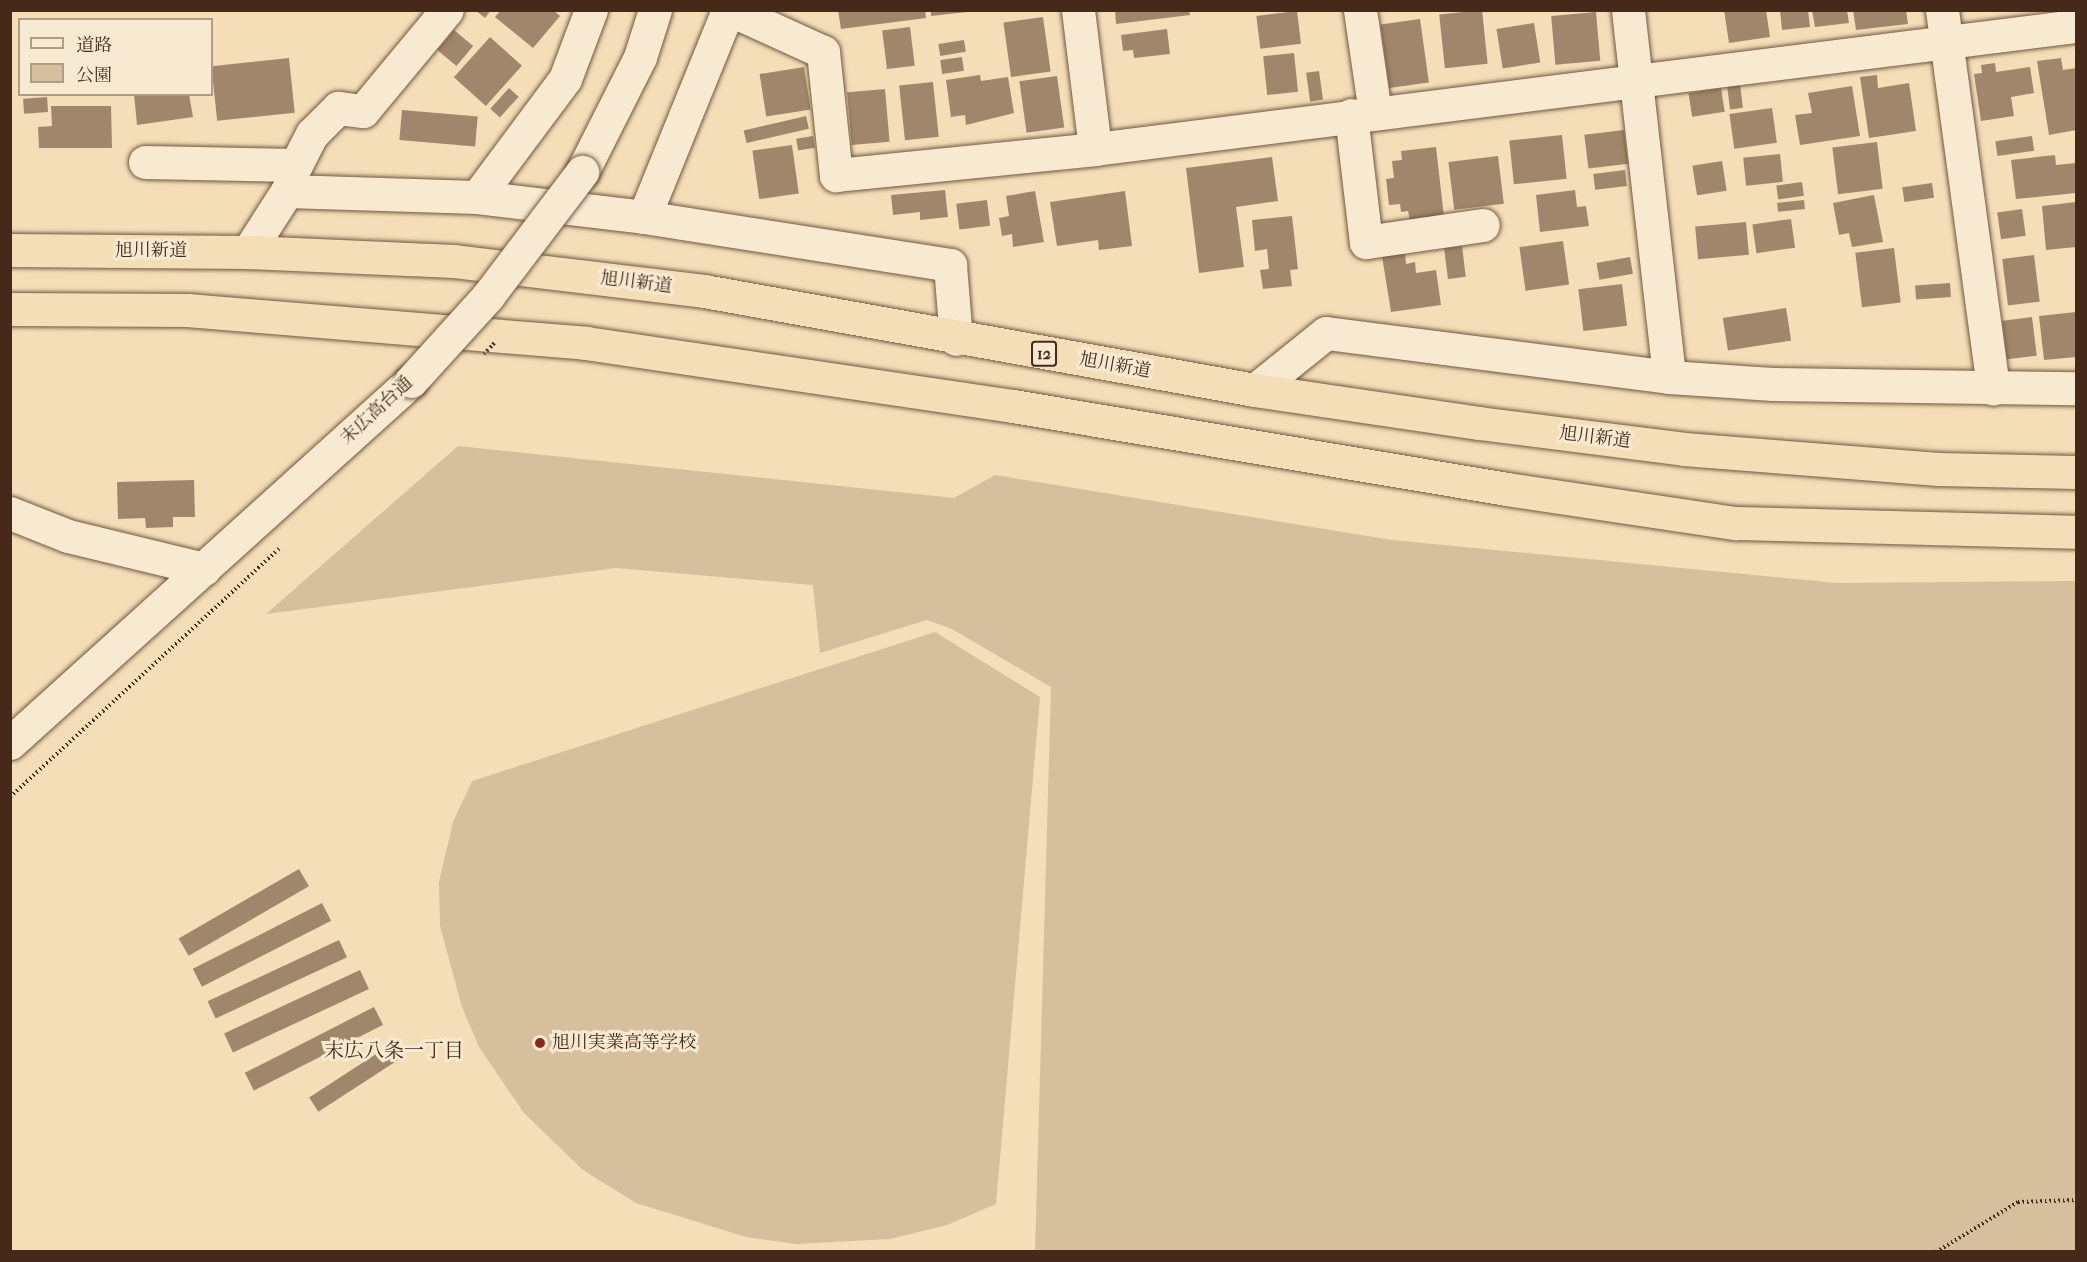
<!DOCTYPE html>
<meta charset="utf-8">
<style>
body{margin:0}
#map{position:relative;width:2087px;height:1262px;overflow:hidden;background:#f3deb7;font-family:"IM FELL French Canon","Noto Serif JP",serif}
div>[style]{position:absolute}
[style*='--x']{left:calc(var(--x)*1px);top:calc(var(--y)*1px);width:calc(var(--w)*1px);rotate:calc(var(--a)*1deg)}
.green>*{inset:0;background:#d6bf9c}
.building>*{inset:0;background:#a0876b;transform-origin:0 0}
.path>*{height:4px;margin-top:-2px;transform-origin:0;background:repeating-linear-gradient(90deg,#462919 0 1.5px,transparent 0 4.5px)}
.roads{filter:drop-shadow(0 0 2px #715640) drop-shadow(0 0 2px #715640)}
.minor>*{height:33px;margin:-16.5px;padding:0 16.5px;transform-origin:16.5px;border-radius:16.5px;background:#f7ead0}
.highway>*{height:33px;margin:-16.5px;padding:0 16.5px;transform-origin:16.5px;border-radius:16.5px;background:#f3deb7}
.path-bridge>*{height:4px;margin-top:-2px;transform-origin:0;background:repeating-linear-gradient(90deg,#462919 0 1.5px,transparent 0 4.5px)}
.bridges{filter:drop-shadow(0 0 2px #715640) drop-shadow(0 0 2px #715640)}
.minor-bridge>*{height:33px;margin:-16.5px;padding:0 16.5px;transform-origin:16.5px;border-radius:16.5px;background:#f7ead0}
.dots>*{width:16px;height:16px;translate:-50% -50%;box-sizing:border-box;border:3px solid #f7ead0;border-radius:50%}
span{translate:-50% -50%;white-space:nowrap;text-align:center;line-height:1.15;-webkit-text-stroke:6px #f7ead0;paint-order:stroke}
.shield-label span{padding:2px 4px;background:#f7ead0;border:2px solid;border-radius:4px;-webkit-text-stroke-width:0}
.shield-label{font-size:16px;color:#462919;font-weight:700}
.street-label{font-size:18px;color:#462919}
.poi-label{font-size:18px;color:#462919}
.left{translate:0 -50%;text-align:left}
.neighbourhood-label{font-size:20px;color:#462919}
.frame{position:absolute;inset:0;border:12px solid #462919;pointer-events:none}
.legend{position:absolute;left:18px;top:18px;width:195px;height:78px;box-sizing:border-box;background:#f7ead0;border:2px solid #b09d87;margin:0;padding:8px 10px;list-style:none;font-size:18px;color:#462919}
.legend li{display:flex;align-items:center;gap:12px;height:30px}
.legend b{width:30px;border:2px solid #b09d87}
</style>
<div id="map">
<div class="green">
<i style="clip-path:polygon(458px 446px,954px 498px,995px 475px,1392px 540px,1837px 583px,2076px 581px,2076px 1251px,1035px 1251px,1051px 687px,952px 629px,927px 620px,820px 653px,813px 585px,616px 568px,266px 614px)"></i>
<i style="clip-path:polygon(935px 632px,1040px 697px,996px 1204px,947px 1225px,890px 1239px,796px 1244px,746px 1237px,636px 1203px,583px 1170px,524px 1113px,479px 1047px,462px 1007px,440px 926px,439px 882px,453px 822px,472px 781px)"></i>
</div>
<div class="building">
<i style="clip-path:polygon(475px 10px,491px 10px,485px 18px)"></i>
<i style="clip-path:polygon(501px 10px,553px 10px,560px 16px,533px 48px,495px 17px)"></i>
<i style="clip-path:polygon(838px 10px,925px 10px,926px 18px,841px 29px)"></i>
<i style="clip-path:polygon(931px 10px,967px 10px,967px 12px,931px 16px)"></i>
<i style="clip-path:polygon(1115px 10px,1189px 10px,1190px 15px,1116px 24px)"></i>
<i style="left:1482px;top:10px;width:54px;height:43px;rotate:84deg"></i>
<i style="clip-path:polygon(1724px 10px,1766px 10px,1770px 37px,1729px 43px)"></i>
<i style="clip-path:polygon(1780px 10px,1808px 10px,1810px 27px,1782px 30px)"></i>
<i style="clip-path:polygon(1812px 10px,1847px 10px,1849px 23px,1815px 27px)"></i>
<i style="clip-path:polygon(1853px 10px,1906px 10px,1908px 24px,1856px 30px)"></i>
<i style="left:1297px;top:11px;width:33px;height:41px;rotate:83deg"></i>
<i style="left:1596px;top:12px;width:49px;height:45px;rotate:85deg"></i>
<i style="left:1043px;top:17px;width:55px;height:40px;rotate:82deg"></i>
<i style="left:1420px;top:19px;width:64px;height:40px;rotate:82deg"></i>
<i style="left:1534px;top:23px;width:40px;height:38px;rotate:81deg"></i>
<i style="left:910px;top:27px;width:39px;height:28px;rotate:83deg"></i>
<i style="clip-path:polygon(1167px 29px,1170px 54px,1134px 58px,1133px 50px,1123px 51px,1121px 35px)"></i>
<i style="left:454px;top:30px;width:25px;height:26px;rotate:40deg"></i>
<i style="left:490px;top:37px;width:43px;height:54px;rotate:42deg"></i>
<i style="left:964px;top:40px;width:12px;height:26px;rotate:81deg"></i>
<i style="left:1294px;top:53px;width:39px;height:31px;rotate:84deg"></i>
<i style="left:962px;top:57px;width:14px;height:22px;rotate:82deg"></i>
<i style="left:289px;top:58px;width:55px;height:78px;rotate:84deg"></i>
<i style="clip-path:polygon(2061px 58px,2063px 70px,2076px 68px,2076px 130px,2049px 135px,2037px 61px)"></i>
<i style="clip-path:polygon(1995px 63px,1996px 72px,2030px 67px,2034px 93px,2011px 97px,2014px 116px,1981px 121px,1974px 74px,1982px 73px,1981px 65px)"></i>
<i style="left:804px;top:67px;width:43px;height:45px;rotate:81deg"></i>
<i style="left:1319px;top:71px;width:29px;height:13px;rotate:82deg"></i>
<i style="clip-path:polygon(980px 75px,981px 81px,1008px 77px,1014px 113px,966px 125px,965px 115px,951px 117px,946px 80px)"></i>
<i style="clip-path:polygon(1877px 75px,1878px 88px,1909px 83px,1916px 131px,1869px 138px,1860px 77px)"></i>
<i style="left:1057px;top:76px;width:52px;height:38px;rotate:82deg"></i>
<i style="left:933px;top:82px;width:55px;height:34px;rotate:84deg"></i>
<i style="left:1740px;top:84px;width:24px;height:13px;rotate:83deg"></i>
<i style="clip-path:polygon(1852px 86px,1860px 136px,1800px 145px,1795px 115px,1812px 113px,1808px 93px)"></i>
<i style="left:509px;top:88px;width:13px;height:28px;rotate:42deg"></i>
<i style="left:1721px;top:88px;width:24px;height:33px;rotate:81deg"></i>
<i style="left:885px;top:89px;width:53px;height:38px;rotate:85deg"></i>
<i style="clip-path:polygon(134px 94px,189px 94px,193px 117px,137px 125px)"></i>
<i style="left:47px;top:97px;width:15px;height:24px;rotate:86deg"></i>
<i style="clip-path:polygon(51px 106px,111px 106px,112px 148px,39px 148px,38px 127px,52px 126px)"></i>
<i style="left:1772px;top:108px;width:35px;height:43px;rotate:82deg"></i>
<i style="left:402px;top:110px;width:76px;height:30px;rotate:5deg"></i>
<i style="left:806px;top:116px;width:13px;height:64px;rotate:77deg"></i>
<i style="left:1624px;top:130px;width:34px;height:40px;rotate:83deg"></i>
<i style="left:1562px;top:135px;width:44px;height:53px;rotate:84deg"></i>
<i style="left:813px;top:136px;width:12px;height:17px;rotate:81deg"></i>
<i style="left:2032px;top:136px;width:15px;height:37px;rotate:82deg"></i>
<i style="left:1877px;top:142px;width:47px;height:45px;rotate:83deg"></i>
<i style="left:792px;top:145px;width:49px;height:40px;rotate:82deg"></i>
<i style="clip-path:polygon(1436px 147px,1444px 217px,1410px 221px,1408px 211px,1401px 212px,1400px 204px,1389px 205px,1386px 179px,1394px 178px,1392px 161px,1402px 160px,1401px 151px)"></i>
<i style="left:1780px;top:154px;width:28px;height:37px;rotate:84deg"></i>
<i style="clip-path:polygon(2055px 155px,2056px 165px,2076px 163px,2076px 193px,2016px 199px,2011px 160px)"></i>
<i style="left:1498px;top:156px;width:48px;height:50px;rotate:83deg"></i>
<i style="clip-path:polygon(1272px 157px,1278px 201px,1236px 207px,1244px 267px,1199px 273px,1186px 168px)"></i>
<i style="left:1722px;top:161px;width:30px;height:30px;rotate:81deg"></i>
<i style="left:1625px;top:170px;width:16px;height:32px;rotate:83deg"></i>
<i style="left:1802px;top:182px;width:14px;height:26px;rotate:82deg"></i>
<i style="left:1932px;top:183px;width:15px;height:30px;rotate:82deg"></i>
<i style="clip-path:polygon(945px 190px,948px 217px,920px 220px,920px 212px,893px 215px,891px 195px)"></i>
<i style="clip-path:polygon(1575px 190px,1577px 207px,1586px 206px,1589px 226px,1540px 232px,1536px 195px)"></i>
<i style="clip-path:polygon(1035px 191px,1044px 242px,1013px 247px,1012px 234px,1002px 236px,999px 218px,1009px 216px,1006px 196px)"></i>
<i style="clip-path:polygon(1125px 191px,1132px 246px,1099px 250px,1098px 240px,1057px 246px,1050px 202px)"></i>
<i style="clip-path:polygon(1874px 195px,1883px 242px,1852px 247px,1849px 233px,1839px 235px,1833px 203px)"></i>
<i style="left:987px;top:200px;width:26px;height:31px;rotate:83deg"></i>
<i style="left:1804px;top:200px;width:9px;height:27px;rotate:84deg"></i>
<i style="clip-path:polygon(2076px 202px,2076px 247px,2046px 250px,2042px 206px)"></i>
<i style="left:2022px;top:209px;width:27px;height:25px;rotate:82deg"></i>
<i style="clip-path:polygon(1292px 216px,1298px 269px,1290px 270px,1292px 286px,1263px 289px,1260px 270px,1269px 269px,1267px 249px,1255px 251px,1252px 220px)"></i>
<i style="left:1791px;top:219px;width:29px;height:39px;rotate:82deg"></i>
<i style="left:1746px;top:222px;width:33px;height:51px;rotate:85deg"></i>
<i style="left:1563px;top:241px;width:44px;height:44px;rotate:82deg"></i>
<i style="left:1462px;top:246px;width:31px;height:18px;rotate:83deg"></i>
<i style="left:1894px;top:248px;width:55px;height:39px;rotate:83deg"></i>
<i style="clip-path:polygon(1405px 253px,1406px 264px,1415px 262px,1416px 273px,1436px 270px,1441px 305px,1391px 312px,1382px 256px)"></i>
<i style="left:2034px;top:255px;width:47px;height:32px;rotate:83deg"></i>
<i style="left:1630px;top:257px;width:17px;height:34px;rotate:80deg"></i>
<i style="left:1950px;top:283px;width:14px;height:35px;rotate:86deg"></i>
<i style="left:1622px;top:284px;width:42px;height:44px;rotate:83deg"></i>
<i style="left:1786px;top:308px;width:33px;height:64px;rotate:81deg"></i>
<i style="clip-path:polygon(2076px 312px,2076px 357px,2044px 360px,2039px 316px)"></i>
<i style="left:2032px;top:317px;width:39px;height:30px;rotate:83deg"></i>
<i style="clip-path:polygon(194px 480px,195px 517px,173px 517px,173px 527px,146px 528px,145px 518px,118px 519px,117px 482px)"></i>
<i style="left:299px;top:869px;width:20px;height:139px;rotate:60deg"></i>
<i style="left:322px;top:903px;width:20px;height:145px;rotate:63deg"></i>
<i style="left:339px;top:940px;width:19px;height:145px;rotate:65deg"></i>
<i style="left:360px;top:970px;width:21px;height:150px;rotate:65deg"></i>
<i style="left:374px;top:1007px;width:20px;height:145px;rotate:63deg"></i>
<i style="left:393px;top:1043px;width:17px;height:100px;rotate:57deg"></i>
</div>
<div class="path">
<i style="--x:10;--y:797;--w:366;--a:-42.7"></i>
<i style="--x:1936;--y:1252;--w:96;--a:-31.4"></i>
<i style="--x:2018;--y:1202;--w:58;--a:-2"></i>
</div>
<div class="roads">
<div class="minor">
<i style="--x:731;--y:10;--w:101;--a:24.5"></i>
<i style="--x:823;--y:52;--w:124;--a:84"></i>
<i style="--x:836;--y:175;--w:260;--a:-5.7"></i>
<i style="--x:1095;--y:149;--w:989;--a:-7.15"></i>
<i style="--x:1078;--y:10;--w:140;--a:83"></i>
<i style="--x:1360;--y:10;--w:104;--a:81.7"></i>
<i style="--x:1628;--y:10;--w:369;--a:83.6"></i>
<i style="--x:1942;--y:10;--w:382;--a:82.3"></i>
<i style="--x:1351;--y:115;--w:128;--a:83.3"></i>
<i style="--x:1366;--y:242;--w:118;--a:-8.3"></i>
<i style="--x:145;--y:162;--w:151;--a:1.1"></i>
<i style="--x:296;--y:165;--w:35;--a:-63"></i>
<i style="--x:312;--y:134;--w:37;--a:-45"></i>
<i style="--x:338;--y:108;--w:25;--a:7"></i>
<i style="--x:363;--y:111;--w:131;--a:-50.3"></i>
<i style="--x:582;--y:172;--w:129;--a:-63.2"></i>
<i style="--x:640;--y:57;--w:49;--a:-72.3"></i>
<i style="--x:477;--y:197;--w:147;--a:-53.3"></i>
<i style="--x:565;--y:79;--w:74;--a:-69.4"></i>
<i style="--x:644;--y:217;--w:223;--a:-67.9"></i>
<i style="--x:248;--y:252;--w:72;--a:-57.4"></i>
<i style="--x:287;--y:191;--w:190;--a:1.8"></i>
<i style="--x:477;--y:197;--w:168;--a:6.8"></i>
<i style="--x:644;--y:217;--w:310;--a:8.9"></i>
<i style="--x:950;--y:265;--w:74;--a:85.4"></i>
<i style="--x:1255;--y:390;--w:91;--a:-38.8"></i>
<i style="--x:1326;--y:333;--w:346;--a:7.3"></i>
<i style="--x:1669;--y:377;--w:104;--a:3.9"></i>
<i style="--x:1773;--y:384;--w:303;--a:0.8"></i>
<i style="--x:10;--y:513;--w:62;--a:21.6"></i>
<i style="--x:68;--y:536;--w:140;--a:13.6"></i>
<i style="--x:10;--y:743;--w:540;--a:-42.07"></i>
</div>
<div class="highway">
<i style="--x:10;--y:250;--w:238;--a:0.5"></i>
<i style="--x:248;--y:252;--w:206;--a:2.5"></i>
<i style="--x:454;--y:261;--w:252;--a:6.8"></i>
<i style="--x:704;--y:291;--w:560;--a:10.19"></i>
<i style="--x:1255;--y:390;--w:226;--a:8.4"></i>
<i style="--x:1479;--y:423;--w:207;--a:7.2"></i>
<i style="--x:1684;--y:449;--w:255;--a:4.5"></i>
<i style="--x:1938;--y:469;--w:138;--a:1.2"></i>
<i style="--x:10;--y:309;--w:177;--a:0.3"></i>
<i style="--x:187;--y:310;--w:400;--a:4.7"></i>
<i style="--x:586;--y:343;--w:432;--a:8.4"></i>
<i style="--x:1013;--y:406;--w:501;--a:9.54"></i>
<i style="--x:1507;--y:489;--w:231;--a:8.5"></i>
<i style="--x:1735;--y:523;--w:341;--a:1.5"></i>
</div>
</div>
<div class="path-bridge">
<i style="--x:484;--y:354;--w:16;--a:-47"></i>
</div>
<div class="bridges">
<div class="minor-bridge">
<i style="--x:411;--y:381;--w:115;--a:-47.8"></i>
<i style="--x:488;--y:296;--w:156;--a:-52.8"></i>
</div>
</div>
<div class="dots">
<i style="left:540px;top:1043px;background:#8f2418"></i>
</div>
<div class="shield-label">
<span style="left:1044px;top:354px">12</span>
</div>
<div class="street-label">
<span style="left:151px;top:251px">旭川新道</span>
<span style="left:636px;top:283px;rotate:7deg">旭川新道</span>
<span style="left:1115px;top:366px;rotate:10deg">旭川新道</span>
<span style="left:377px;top:411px;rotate:-43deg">末広高台通</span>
<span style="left:1595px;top:438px;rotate:7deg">旭川新道</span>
</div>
<div class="poi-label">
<span class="left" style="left:552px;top:1043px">旭川実業高等学校</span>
</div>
<div class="neighbourhood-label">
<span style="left:394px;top:1050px">末広八条一丁目</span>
</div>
<div class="frame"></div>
<ul class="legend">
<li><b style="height:8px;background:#f7ead0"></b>道路</li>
<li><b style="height:16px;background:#d6bf9c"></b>公園</li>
</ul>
</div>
